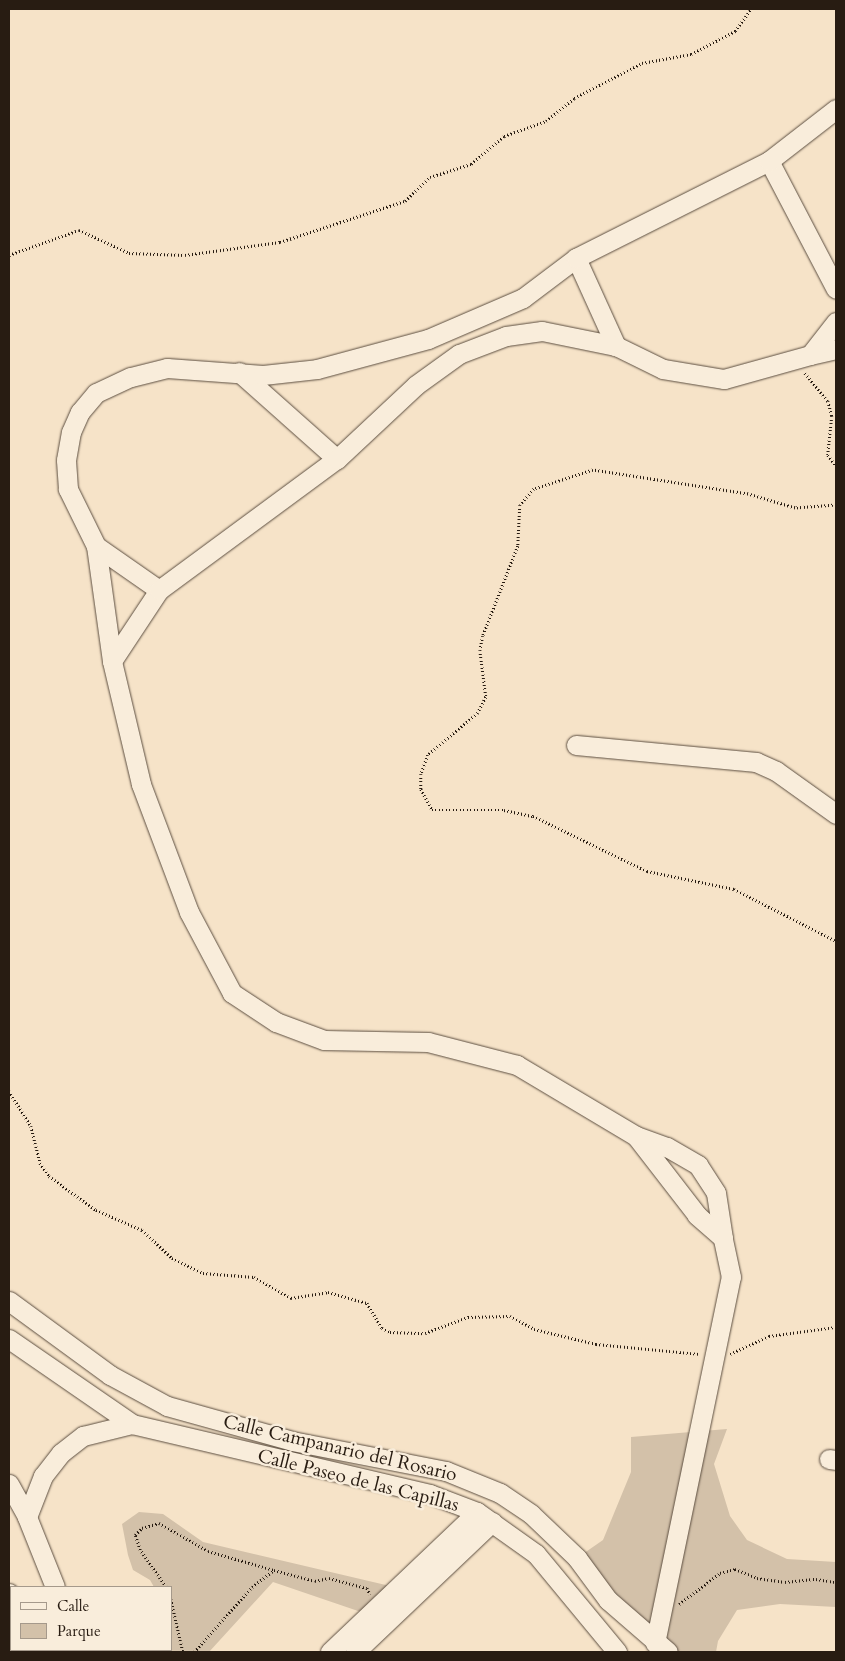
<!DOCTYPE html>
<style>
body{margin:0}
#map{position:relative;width:845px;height:1661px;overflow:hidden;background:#f6e3c8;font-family:Cardo,serif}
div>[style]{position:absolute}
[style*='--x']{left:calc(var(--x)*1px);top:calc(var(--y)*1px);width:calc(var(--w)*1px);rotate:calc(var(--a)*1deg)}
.green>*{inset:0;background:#d3c1a9}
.path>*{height:2.5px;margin-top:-1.25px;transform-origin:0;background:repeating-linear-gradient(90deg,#281c12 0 1px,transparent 0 3.5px)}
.roads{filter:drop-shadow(0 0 1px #5c4e40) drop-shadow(0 0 1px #5c4e40)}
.minor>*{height:19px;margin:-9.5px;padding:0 9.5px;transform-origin:9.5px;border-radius:9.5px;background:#f9eddb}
span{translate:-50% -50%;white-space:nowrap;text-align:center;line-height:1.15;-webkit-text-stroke:5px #f9eddb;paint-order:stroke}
.street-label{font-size:19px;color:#281c12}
.frame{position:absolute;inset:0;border:10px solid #281c12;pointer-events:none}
.legend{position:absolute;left:10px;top:1586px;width:162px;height:65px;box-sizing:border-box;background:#f9eddb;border:1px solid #a5998b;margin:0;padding:6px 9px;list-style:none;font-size:15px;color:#281c12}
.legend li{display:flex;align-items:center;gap:10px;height:25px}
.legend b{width:25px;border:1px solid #a5998b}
</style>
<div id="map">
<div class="green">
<i style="clip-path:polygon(727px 1429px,714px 1464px,730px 1516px,747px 1540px,787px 1559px,836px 1562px,836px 1607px,780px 1604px,737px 1610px,718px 1641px,716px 1652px,668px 1652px,577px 1558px,603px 1540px,631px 1472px,631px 1437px)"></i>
<i style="clip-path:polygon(139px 1512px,163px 1514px,203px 1542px,390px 1586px,361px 1612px,273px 1582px,209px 1652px,172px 1652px,171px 1587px,154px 1587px,150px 1580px,133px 1570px,128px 1555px,122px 1524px)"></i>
</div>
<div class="path">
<i style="--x:9;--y:255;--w:74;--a:-19.7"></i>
<i style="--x:79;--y:230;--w:55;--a:24.7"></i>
<i style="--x:129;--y:253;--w:56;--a:2"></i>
<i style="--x:185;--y:255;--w:96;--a:-7.8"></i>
<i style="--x:280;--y:242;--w:132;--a:-18.2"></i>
<i style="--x:405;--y:201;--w:35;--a:-44"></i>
<i style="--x:430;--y:177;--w:43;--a:-17.6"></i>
<i style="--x:471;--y:164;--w:43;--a:-40.3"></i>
<i style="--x:504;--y:136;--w:45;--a:-19.7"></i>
<i style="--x:546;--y:121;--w:36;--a:-39"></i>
<i style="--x:574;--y:98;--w:76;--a:-27.2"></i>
<i style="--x:642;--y:63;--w:50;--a:-10.4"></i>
<i style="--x:691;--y:54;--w:50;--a:-27.6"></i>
<i style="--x:735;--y:31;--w:27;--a:-54"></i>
<i style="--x:805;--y:373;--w:36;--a:51"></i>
<i style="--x:828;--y:401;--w:16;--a:75"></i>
<i style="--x:832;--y:416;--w:39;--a:96"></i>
<i style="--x:828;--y:455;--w:14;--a:54"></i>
<i style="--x:836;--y:505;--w:41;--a:175.8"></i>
<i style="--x:795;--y:508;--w:49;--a:-163.4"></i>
<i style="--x:748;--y:494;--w:157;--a:-171.2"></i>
<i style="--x:593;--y:470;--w:62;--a:162.1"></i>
<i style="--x:534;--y:489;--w:21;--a:131"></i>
<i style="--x:520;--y:505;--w:41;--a:92.8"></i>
<i style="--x:518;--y:546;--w:97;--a:111.3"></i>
<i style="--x:483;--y:636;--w:14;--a:102"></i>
<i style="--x:480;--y:650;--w:47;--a:82.7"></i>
<i style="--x:486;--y:697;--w:18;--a:117"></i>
<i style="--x:478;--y:713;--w:65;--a:140"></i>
<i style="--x:428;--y:755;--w:20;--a:110"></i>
<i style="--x:421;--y:774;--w:15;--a:90"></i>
<i style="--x:421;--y:789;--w:24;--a:62"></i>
<i style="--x:432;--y:810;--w:72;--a:0"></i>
<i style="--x:504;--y:810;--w:30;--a:12"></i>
<i style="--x:533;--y:816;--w:127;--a:25.8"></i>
<i style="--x:647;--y:871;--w:89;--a:11.7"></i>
<i style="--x:734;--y:889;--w:114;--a:27"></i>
<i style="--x:9;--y:1091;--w:41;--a:57.8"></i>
<i style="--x:31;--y:1126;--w:38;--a:76"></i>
<i style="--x:40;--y:1163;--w:16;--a:55"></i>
<i style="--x:49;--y:1176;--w:58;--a:35.9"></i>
<i style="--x:96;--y:1210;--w:50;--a:23.5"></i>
<i style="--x:142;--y:1230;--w:41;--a:43"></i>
<i style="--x:172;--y:1258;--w:34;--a:26"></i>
<i style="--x:203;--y:1273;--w:51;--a:4.5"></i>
<i style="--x:254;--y:1277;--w:43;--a:29.6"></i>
<i style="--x:291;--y:1298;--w:37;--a:-9"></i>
<i style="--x:328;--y:1292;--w:41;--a:15.8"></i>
<i style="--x:367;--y:1303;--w:29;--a:59"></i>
<i style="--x:382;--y:1328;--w:9;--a:27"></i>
<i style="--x:390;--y:1332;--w:35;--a:2"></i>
<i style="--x:425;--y:1333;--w:46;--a:-20.4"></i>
<i style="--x:468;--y:1317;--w:42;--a:-1.4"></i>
<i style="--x:510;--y:1316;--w:27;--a:28"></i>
<i style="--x:534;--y:1329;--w:64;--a:13.6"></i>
<i style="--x:596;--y:1344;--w:103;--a:5.5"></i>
<i style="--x:730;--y:1354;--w:43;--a:-24.8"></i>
<i style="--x:769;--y:1336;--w:68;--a:-7.7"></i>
<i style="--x:166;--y:1587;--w:45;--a:-125.1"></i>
<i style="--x:140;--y:1550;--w:16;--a:-108"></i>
<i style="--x:135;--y:1535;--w:10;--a:-45"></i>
<i style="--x:142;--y:1528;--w:18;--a:-16"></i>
<i style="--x:159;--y:1523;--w:56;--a:29.7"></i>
<i style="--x:208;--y:1551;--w:69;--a:16.1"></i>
<i style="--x:171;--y:1599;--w:54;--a:77.2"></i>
<i style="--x:679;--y:1604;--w:51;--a:-37.1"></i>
<i style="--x:720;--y:1573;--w:16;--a:-15"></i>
<i style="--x:735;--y:1569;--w:24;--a:22"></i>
<i style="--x:757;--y:1578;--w:28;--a:8"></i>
<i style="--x:785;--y:1582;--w:31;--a:-6"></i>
<i style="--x:816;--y:1579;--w:20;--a:9"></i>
<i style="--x:194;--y:1652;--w:87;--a:-48.3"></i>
<i style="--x:252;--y:1587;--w:28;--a:-38"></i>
<i style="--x:274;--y:1570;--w:42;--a:15"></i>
<i style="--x:315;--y:1581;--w:14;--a:-12"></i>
<i style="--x:329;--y:1578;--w:39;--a:15"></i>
<i style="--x:367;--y:1588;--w:7;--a:63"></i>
</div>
<div class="roads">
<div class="minor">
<i style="--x:769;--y:161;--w:144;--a:62.4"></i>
<i style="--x:576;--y:258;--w:97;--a:65.6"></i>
<i style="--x:810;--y:355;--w:27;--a:-13"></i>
<i style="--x:239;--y:372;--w:131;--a:41.6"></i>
<i style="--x:96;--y:546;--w:77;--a:34.9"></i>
<i style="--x:112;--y:661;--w:85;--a:-56.5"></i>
<i style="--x:159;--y:590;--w:221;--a:-36.4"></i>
<i style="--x:337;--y:459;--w:108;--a:-43.1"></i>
<i style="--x:416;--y:385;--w:53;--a:-35.8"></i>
<i style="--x:459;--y:354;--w:50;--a:-21"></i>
<i style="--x:506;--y:336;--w:36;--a:-8"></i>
<i style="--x:542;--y:331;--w:76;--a:11.5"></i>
<i style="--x:616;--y:346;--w:52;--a:26.1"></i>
<i style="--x:663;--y:369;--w:62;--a:9.3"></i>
<i style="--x:724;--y:379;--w:89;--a:-15.6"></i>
<i style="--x:810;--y:355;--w:42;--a:-51.8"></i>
<i style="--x:576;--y:745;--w:181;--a:5.4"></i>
<i style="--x:756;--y:762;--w:22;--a:24"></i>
<i style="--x:776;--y:771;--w:74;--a:35.6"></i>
<i style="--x:636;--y:1136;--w:33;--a:20"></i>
<i style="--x:667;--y:1147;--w:36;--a:30"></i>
<i style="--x:698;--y:1165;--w:33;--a:57"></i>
<i style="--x:716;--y:1193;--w:46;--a:81.2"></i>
<i style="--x:9;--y:1301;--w:125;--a:36.2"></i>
<i style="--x:110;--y:1375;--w:65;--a:28.5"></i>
<i style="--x:167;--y:1406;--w:130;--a:15.6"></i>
<i style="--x:292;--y:1441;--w:157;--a:11"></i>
<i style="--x:446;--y:1471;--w:58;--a:22.2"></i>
<i style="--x:500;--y:1493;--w:37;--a:34"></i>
<i style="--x:531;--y:1514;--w:64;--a:43.7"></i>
<i style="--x:577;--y:1558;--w:52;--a:53.6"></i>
<i style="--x:608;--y:1600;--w:79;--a:40.9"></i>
<i style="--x:9;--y:1339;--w:150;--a:34.6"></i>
<i style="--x:132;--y:1424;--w:306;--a:13.2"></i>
<i style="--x:430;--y:1494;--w:50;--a:21"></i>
<i style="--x:477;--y:1512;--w:72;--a:35.4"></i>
<i style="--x:536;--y:1554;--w:127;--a:50.4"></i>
<i style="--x:829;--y:1459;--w:7;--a:8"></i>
<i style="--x:9;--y:1484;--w:38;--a:61"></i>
<i style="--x:27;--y:1517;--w:75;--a:68.2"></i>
<i style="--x:27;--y:1517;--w:44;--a:-68.7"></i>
<i style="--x:43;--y:1476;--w:29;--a:-52"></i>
<i style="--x:61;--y:1453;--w:28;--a:-38"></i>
<i style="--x:83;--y:1436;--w:50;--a:-13.8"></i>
<i style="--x:9;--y:1593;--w:4;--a:63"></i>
<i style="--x:9;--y:1634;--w:2;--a:-27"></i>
<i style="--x:655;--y:1643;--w:374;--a:-78.3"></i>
<i style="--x:731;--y:1277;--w:40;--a:-102"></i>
<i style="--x:723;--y:1238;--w:35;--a:-139"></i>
<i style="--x:697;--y:1215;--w:100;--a:-127.7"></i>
<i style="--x:636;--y:1136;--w:139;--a:-149.2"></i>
<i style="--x:517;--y:1065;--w:92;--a:-165.5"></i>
<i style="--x:428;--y:1042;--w:104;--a:-178.9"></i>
<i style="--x:324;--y:1040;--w:51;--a:-159.4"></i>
<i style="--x:276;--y:1022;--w:53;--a:-146.6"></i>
<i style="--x:232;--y:993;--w:92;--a:-118"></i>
<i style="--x:189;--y:912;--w:137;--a:-110.6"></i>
<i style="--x:141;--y:784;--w:126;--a:-103.3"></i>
<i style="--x:112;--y:661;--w:116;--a:-97.9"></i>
<i style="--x:96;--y:546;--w:64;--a:-116.2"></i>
<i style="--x:68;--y:489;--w:29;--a:-94"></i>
<i style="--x:66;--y:460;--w:28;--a:-80"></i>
<i style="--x:71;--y:432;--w:22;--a:-66"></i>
<i style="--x:80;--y:412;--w:25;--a:-50"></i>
<i style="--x:96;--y:393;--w:38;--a:-25"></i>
<i style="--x:131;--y:377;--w:37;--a:-14"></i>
<i style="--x:167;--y:368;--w:96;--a:4.2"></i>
<i style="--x:263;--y:375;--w:54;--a:-6.3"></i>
<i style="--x:317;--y:369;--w:115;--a:-15.1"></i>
<i style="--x:428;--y:339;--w:103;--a:-23.3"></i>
<i style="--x:523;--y:298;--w:66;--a:-37"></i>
<i style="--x:576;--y:258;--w:216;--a:-26.7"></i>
<i style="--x:769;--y:161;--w:85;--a:-37.8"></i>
<i style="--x:39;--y:1650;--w:2;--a:63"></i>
<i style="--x:81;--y:1650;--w:2;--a:63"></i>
<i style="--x:330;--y:1652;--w:203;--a:-43.6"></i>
<i style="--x:355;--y:1652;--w:189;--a:-43.5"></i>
</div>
</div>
<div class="street-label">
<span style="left:340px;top:1449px;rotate:13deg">Calle Campanario del Rosario</span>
<span style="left:358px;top:1481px;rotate:14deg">Calle Paseo de las Capillas</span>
</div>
<div class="frame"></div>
<ul class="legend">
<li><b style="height:6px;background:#f9eddb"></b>Calle</li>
<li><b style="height:14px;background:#d3c1a9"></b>Parque</li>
</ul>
</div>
